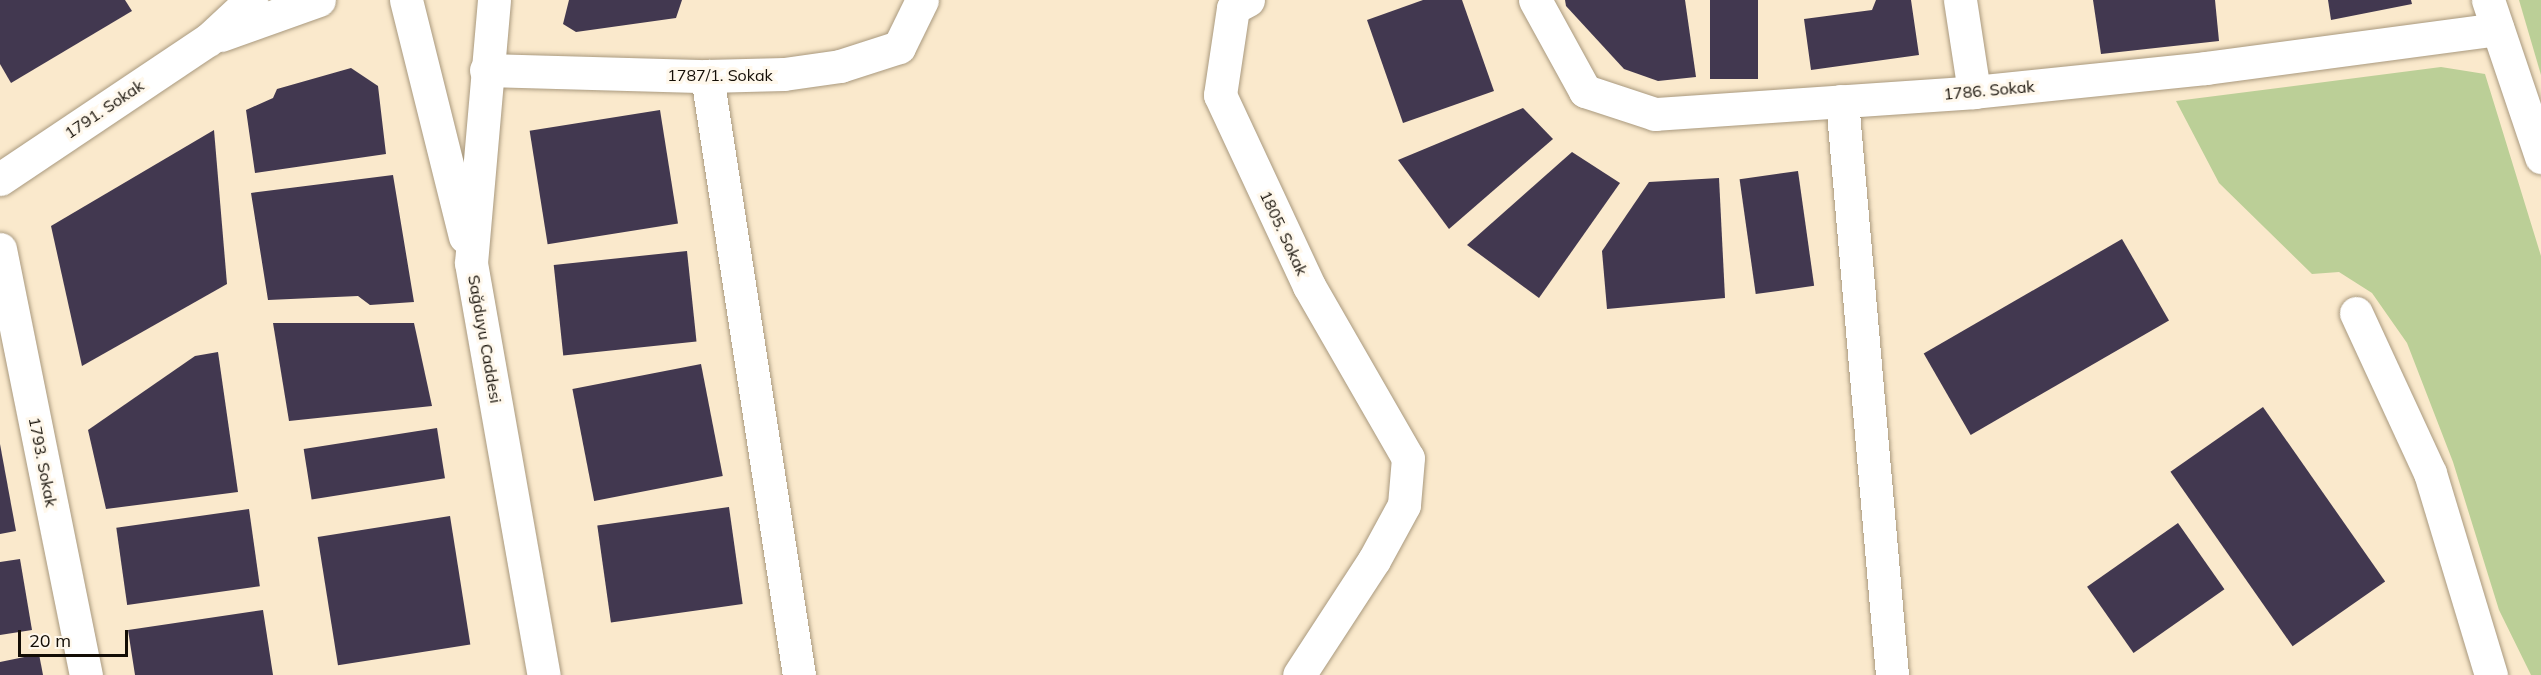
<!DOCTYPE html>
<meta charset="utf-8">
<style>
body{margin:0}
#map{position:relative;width:2541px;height:675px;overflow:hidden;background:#fae9cc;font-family:Mulish,sans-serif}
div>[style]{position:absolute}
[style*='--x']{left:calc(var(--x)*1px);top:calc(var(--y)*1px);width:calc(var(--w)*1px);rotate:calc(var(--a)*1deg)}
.green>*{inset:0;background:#bbcf97}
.building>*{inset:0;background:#423850;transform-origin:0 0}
.roads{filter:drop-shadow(0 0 2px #a9997e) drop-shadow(0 0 2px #a9997e)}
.minor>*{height:33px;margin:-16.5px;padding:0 16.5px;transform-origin:16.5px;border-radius:16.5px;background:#fff}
span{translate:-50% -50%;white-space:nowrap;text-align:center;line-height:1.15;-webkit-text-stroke:6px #fff8ec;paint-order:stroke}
.street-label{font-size:16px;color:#130d05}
.scale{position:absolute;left:18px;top:630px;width:110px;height:27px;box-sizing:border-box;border:3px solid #130d05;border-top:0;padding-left:8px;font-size:18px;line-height:21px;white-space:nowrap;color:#130d05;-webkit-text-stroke:4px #fff8ec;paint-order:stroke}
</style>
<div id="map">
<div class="green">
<i style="clip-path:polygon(2519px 0,2541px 0,2541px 75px)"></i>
<i style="clip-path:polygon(2441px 67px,2485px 74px,2541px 256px,2541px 675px,2531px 675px,2499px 610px,2453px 462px,2407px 343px,2372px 293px,2339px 272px,2312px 274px,2219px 183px,2176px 101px)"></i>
</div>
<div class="building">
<i style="clip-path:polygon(0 0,125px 0,132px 11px,11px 83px,0 64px)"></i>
<i style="clip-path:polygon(569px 0,682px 0,676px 18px,576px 32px,563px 24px)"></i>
<i style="clip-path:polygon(1423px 0,1462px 0,1494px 91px,1403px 123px,1367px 20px)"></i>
<i style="clip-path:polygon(1565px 0,1685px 0,1696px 77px,1658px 81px,1624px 69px,1566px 6px)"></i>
<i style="left:1710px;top:0;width:48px;height:79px"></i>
<i style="clip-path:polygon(1876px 0,1911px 0,1919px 55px,1811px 70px,1804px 19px,1872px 10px)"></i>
<i style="clip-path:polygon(2093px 0,2215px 0,2219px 41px,2101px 54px)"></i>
<i style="clip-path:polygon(2328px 0,2411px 0,2412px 4px,2331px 20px)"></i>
<i style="clip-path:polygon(351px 68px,378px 86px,386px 154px,255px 173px,246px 110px,273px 98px,277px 89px)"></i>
<i style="clip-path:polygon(1523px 108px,1553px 139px,1449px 229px,1398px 160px)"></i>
<i style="left:660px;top:110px;width:115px;height:132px;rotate:81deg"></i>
<i style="clip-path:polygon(214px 130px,227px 284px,82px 366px,51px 226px)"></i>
<i style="clip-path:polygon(1572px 152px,1620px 183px,1539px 298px,1467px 245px)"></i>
<i style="left:1798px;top:171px;width:116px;height:59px;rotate:82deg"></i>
<i style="clip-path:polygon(393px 175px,414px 302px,370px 305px,358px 296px,268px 300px,251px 193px)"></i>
<i style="clip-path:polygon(1719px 178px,1725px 298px,1607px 309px,1602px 251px,1649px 182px)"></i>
<i style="left:2122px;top:239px;width:94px;height:229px;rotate:60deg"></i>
<i style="left:687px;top:251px;width:91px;height:134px;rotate:84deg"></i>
<i style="clip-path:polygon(273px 323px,414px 323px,432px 406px,289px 421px)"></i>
<i style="clip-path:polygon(218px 352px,238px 492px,106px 509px,88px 430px,195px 356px)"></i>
<i style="left:701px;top:364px;width:114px;height:131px;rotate:79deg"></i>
<i style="left:2263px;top:407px;width:213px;height:113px;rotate:55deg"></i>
<i style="left:437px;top:428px;width:51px;height:135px;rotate:81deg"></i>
<i style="clip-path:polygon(0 444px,16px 531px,0 534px)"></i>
<i style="left:729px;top:507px;width:98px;height:133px;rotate:82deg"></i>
<i style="left:249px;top:509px;width:78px;height:134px;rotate:82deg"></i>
<i style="left:450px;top:516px;width:130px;height:134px;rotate:81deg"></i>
<i style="left:2178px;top:523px;width:81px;height:111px;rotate:55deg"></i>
<i style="clip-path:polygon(20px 559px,32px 630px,0 635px,0 562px)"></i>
<i style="clip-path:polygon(263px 610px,273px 675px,135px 675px,128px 630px)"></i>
<i style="clip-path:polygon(39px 654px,43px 675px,0 675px,0 662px)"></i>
</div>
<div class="roads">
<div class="minor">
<i style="--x:406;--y:0;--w:244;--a:76"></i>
<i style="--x:494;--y:0;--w:264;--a:95"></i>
<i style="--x:471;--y:263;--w:418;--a:80"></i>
<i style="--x:1248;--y:0;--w:17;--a:152"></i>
<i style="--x:1233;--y:8;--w:88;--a:98.5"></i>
<i style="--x:1220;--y:95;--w:211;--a:65"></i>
<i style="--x:1309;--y:286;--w:198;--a:60.1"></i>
<i style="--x:1408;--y:458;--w:47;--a:94.9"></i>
<i style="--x:1404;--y:505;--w:63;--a:118.6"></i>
<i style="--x:1374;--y:560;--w:137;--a:123.1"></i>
<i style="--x:1535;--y:0;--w:104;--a:61.2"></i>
<i style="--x:1585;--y:91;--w:74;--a:18.2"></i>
<i style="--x:1655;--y:114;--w:320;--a:-3.9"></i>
<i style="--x:1974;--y:92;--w:233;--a:-5.9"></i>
<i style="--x:2206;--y:68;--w:294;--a:-7.6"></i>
<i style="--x:1960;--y:0;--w:93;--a:81.3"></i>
<i style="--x:2488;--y:0;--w:166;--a:71.3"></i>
<i style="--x:221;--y:35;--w:104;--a:-19.7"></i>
<i style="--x:486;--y:70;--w:221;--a:1.6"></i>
<i style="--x:707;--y:76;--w:77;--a:-1.5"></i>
<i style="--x:784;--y:74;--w:57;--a:-8.1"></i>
<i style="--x:840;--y:66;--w:62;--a:-17.9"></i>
<i style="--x:899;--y:47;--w:52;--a:-63.9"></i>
<i style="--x:707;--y:76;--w:606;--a:81.27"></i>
<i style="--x:1842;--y:101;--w:576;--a:85.02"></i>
<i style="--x:0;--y:179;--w:250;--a:-33.8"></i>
<i style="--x:208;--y:40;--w:59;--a:-42.9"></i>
<i style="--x:0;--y:249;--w:435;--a:78.6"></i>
<i style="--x:2356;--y:313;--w:176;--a:65.2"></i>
<i style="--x:2430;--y:473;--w:211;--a:73.2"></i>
</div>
</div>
<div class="street-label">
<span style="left:720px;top:75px">1787/1. Sokak</span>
<span style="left:1989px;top:90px;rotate:-5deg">1786. Sokak</span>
<span style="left:104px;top:109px;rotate:-34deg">1791. Sokak</span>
<span style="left:1284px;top:233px;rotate:65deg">1805. Sokak</span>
<span style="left:485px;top:339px;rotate:80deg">Sağduyu Caddesi</span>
<span style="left:43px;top:462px;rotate:79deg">1793. Sokak</span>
</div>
<div class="scale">20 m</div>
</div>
